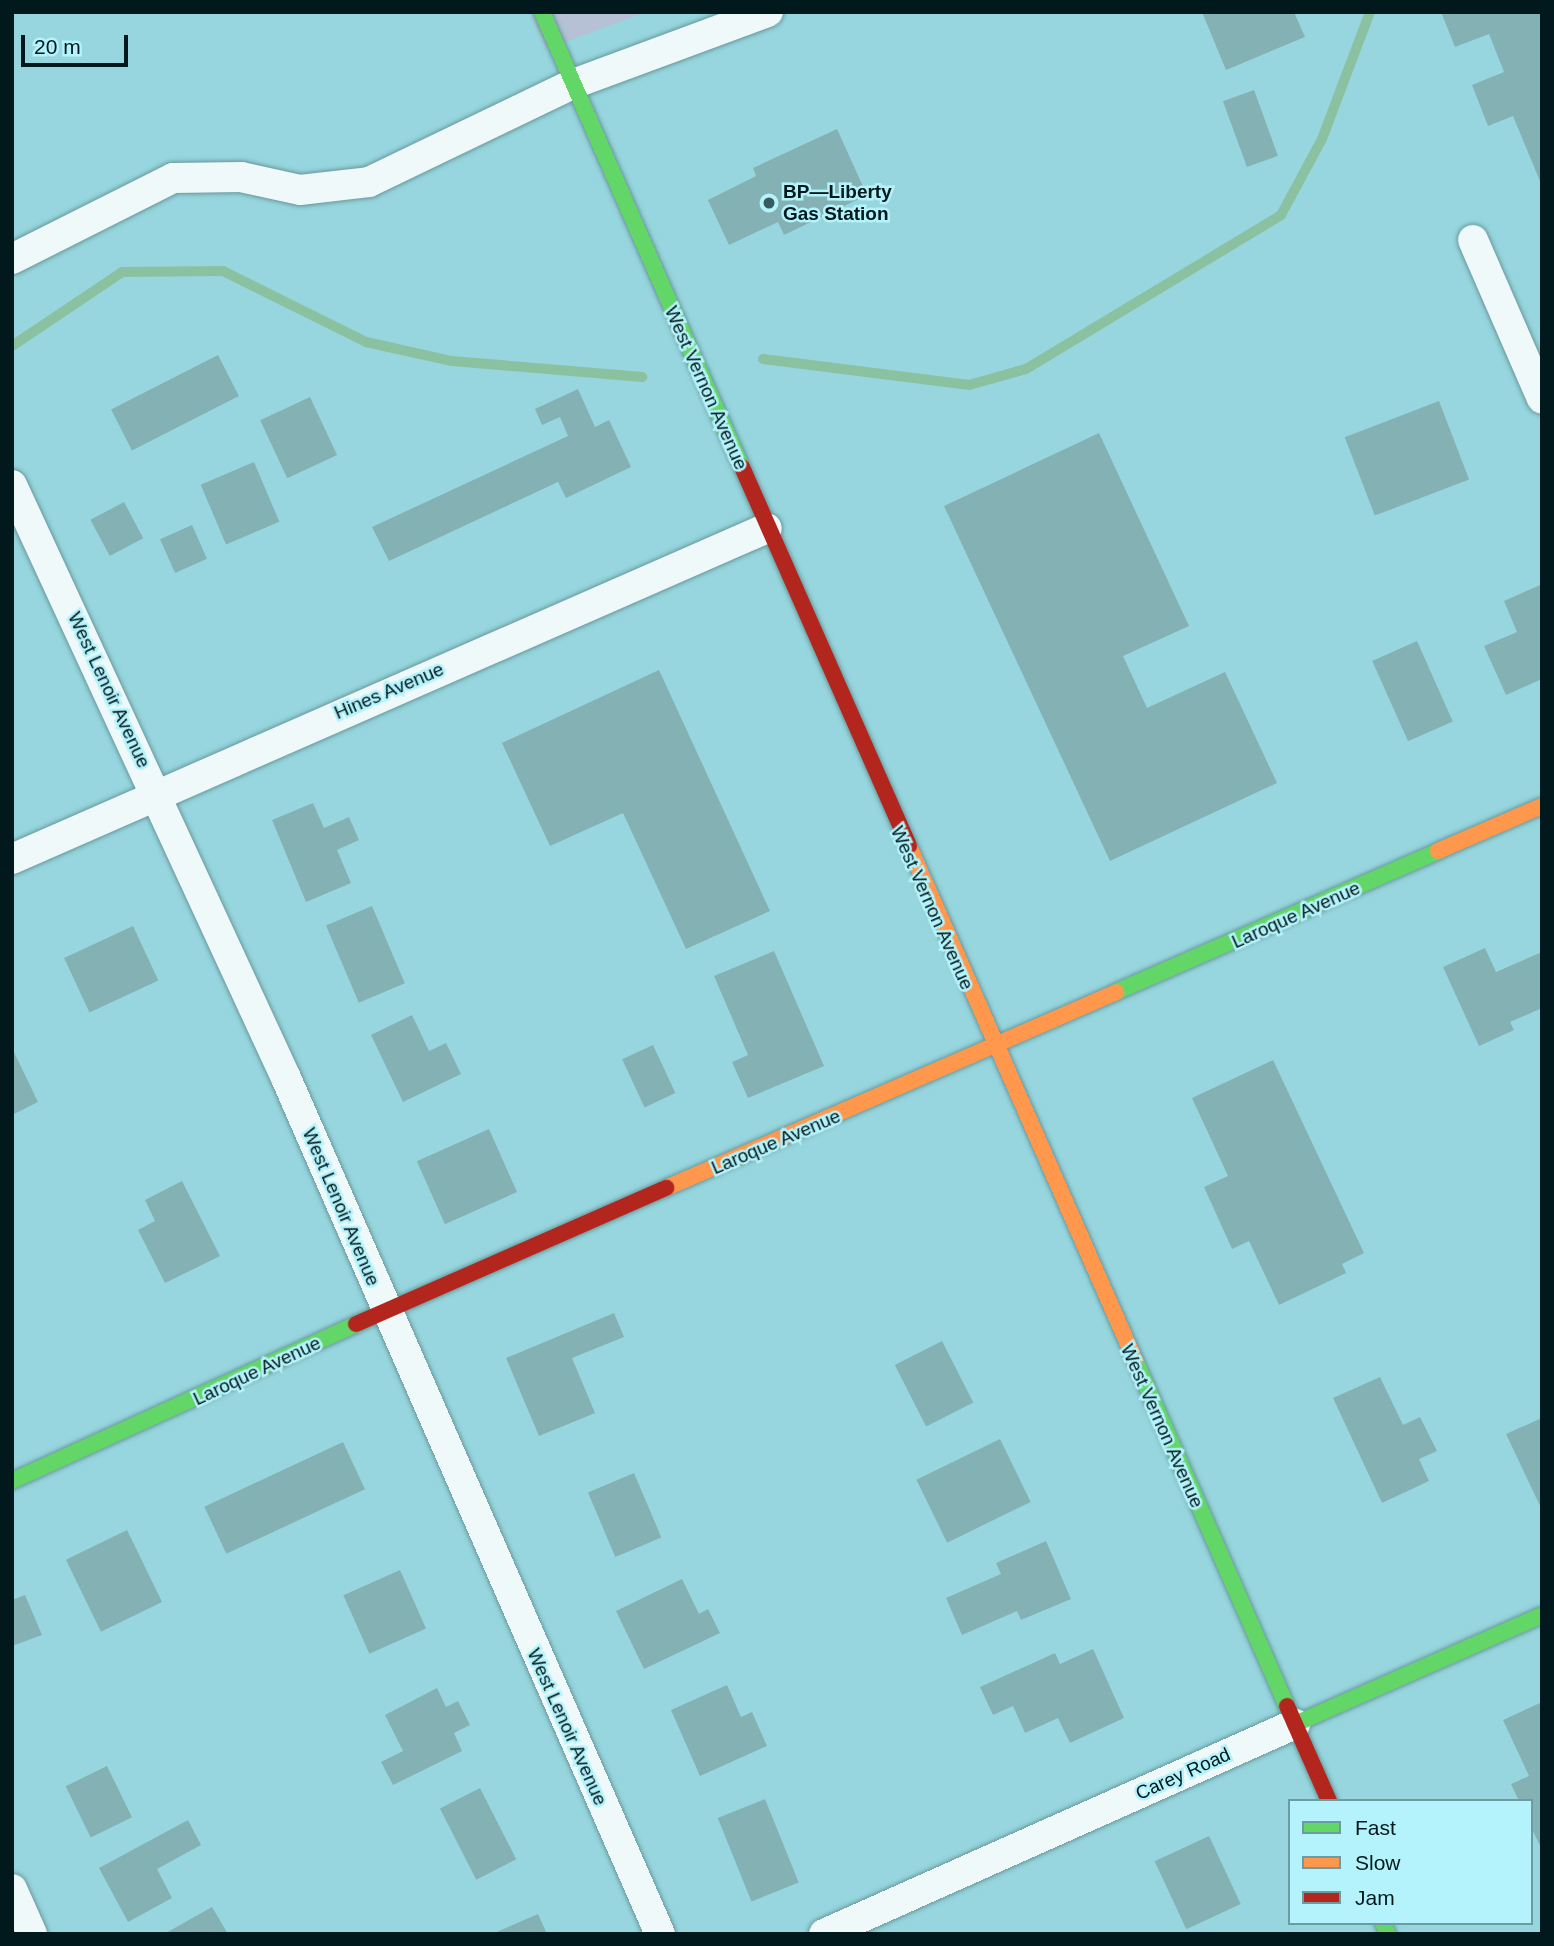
<!DOCTYPE html>
<meta charset="utf-8">
<style>
body{margin:0}
#map{position:relative;width:1554px;height:1946px;overflow:hidden;background:#97d6de;font-family:Arial,sans-serif}
div>[style]{position:absolute}
[style*='--x']{left:calc(var(--x)*1px);top:calc(var(--y)*1px);width:calc(var(--w)*1px);rotate:calc(var(--a)*1deg)}
.green>*{inset:0;background:#b6c1d6}
.stream>*{height:10px;margin:-5px;padding:0 5px;transform-origin:5px;border-radius:5px;background:#8ac2a1}
.building>*{inset:0;background:#84b2b4;transform-origin:0 0}
.roads{filter:drop-shadow(0 0 2px #69989d) drop-shadow(0 0 2px #69989d)}
.street>*{height:30px;margin:-15px;padding:0 15px;transform-origin:15px;border-radius:15px;background:#eff9fa}
.fast>*{height:16px;margin:-8px;padding:0 8px;transform-origin:8px;border-radius:8px;background:#63d668}
.slow>*{height:16px;margin:-8px;padding:0 8px;transform-origin:8px;border-radius:8px;background:#ff974d}
.jam>*{height:16px;margin:-8px;padding:0 8px;transform-origin:8px;border-radius:8px;background:#b3261e}
.dots>*{width:19px;height:19px;translate:-50% -50%;box-sizing:border-box;border:4px solid #b4f3fb;border-radius:50%}
span{translate:-50% -50%;white-space:nowrap;text-align:center;line-height:1.15;-webkit-text-stroke:5px #b4f3fb;paint-order:stroke}
.poi-label{font-size:19px;color:#01191c;font-weight:700}
.left{translate:0 -50%;text-align:left}
.street-label{font-size:19px;color:#01191c}
.frame{position:absolute;inset:0;border:14px solid #01191c;pointer-events:none}
.legend{position:absolute;left:1288px;top:1799px;width:245px;height:126px;box-sizing:border-box;background:#b4f3fb;border:2px solid #6c9ca2;margin:0;padding:9px 12px;list-style:none;font-size:21px;color:#01191c}
.legend li{display:flex;align-items:center;gap:14px;height:35px}
.legend b{width:35px;border:2px solid #6c9ca2}
.scale{position:absolute;left:21px;top:35px;width:107px;height:32px;box-sizing:border-box;border:4px solid #01191c;border-top:0;padding-left:9px;font-size:21px;line-height:24px;white-space:nowrap;color:#01191c;-webkit-text-stroke:5px #b4f3fb;paint-order:stroke}
</style>
<div id="map">
<div class="green">
<i style="clip-path:polygon(530px 12px,646px 12px,546px 49px)"></i>
</div>
<div class="stream">
<i style="--x:12;--y:346;--w:133;--a:-33.9"></i>
<i style="--x:122;--y:272;--w:101;--a:-0.6"></i>
<i style="--x:223;--y:271;--w:160;--a:26.4"></i>
<i style="--x:366;--y:342;--w:88;--a:12.5"></i>
<i style="--x:452;--y:361;--w:191;--a:4.8"></i>
<i style="--x:763;--y:359;--w:208;--a:7.2"></i>
<i style="--x:969;--y:385;--w:59;--a:-15.7"></i>
<i style="--x:1026;--y:369;--w:298;--a:-31.1"></i>
<i style="--x:1281;--y:215;--w:86;--a:-61.7"></i>
<i style="--x:1322;--y:139;--w:136;--a:-69.3"></i>
</div>
<div class="building">
<i style="clip-path:polygon(1202px 12px,1294px 12px,1305px 37px,1226px 70px)"></i>
<i style="clip-path:polygon(1441px 12px,1540px 12px,1542px 186px,1513px 116px,1488px 126px,1472px 85px,1504px 72px,1489px 34px,1455px 47px)"></i>
<i style="left:1254px;top:90px;width:70px;height:33px;rotate:70deg"></i>
<i style="clip-path:polygon(837px 129px,867px 195px,784px 235px,778px 222px,729px 245px,708px 200px,756px 176px,753px 168px)"></i>
<i style="left:218px;top:355px;width:46px;height:120px;rotate:63deg"></i>
<i style="clip-path:polygon(578px 389px,595px 427px,609px 420px,631px 467px,566px 498px,558px 482px,389px 561px,372px 527px,568px 436px,560px 417px,542px 425px,535px 409px)"></i>
<i style="left:310px;top:397px;width:64px;height:55px;rotate:65deg"></i>
<i style="left:1439px;top:401px;width:84px;height:101px;rotate:69deg"></i>
<i style="clip-path:polygon(1099px 433px,1189px 626px,1123px 656px,1147px 708px,1225px 672px,1277px 783px,1110px 861px,944px 506px)"></i>
<i style="left:254px;top:462px;width:65px;height:58px;rotate:67deg"></i>
<i style="left:124px;top:502px;width:41px;height:38px;rotate:62deg"></i>
<i style="left:192px;top:525px;width:37px;height:35px;rotate:66deg"></i>
<i style="clip-path:polygon(1540px 585px,1542px 679px,1506px 695px,1484px 646px,1517px 632px,1504px 601px)"></i>
<i style="left:1417px;top:641px;width:88px;height:49px;rotate:66deg"></i>
<i style="clip-path:polygon(659px 670px,770px 911px,686px 949px,623px 813px,550px 846px,502px 743px)"></i>
<i style="clip-path:polygon(313px 803px,324px 828px,349px 817px,359px 840px,337px 850px,351px 883px,306px 902px,272px 820px)"></i>
<i style="left:372px;top:906px;width:84px;height:50px;rotate:67deg"></i>
<i style="left:133px;top:926px;width:60px;height:76px;rotate:65deg"></i>
<i style="clip-path:polygon(1485px 948px,1496px 972px,1542px 952px,1542px 1008px,1510px 1022px,1514px 1030px,1479px 1046px,1443px 967px)"></i>
<i style="clip-path:polygon(774px 951px,824px 1066px,748px 1098px,732px 1062px,748px 1055px,714px 976px)"></i>
<i style="clip-path:polygon(412px 1015px,429px 1051px,446px 1043px,461px 1074px,403px 1102px,371px 1035px)"></i>
<i style="left:653px;top:1045px;width:53px;height:34px;rotate:65deg"></i>
<i style="clip-path:polygon(12px 1048px,38px 1102px,12px 1115px)"></i>
<i style="clip-path:polygon(1273px 1060px,1364px 1253px,1342px 1264px,1346px 1273px,1279px 1305px,1249px 1241px,1232px 1249px,1204px 1187px,1228px 1176px,1192px 1098px)"></i>
<i style="left:489px;top:1129px;width:69px;height:79px;rotate:66deg"></i>
<i style="clip-path:polygon(182px 1181px,220px 1256px,165px 1283px,138px 1230px,155px 1221px,145px 1200px)"></i>
<i style="clip-path:polygon(614px 1313px,624px 1337px,572px 1358px,595px 1413px,539px 1436px,506px 1358px)"></i>
<i style="left:942px;top:1341px;width:69px;height:53px;rotate:63deg"></i>
<i style="clip-path:polygon(1380px 1377px,1403px 1425px,1420px 1417px,1437px 1451px,1419px 1459px,1429px 1481px,1382px 1503px,1333px 1398px)"></i>
<i style="clip-path:polygon(1542px 1418px,1542px 1510px,1506px 1434px)"></i>
<i style="left:1000px;top:1439px;width:70px;height:93px;rotate:64deg"></i>
<i style="left:343px;top:1442px;width:52px;height:153px;rotate:65deg"></i>
<i style="left:634px;top:1473px;width:70px;height:50px;rotate:67deg"></i>
<i style="left:127px;top:1530px;width:80px;height:68px;rotate:64deg"></i>
<i style="clip-path:polygon(1046px 1541px,1071px 1599px,1021px 1620px,1017px 1611px,962px 1635px,946px 1598px,1001px 1574px,996px 1563px)"></i>
<i style="left:400px;top:1570px;width:64px;height:62px;rotate:66deg"></i>
<i style="clip-path:polygon(682px 1579px,699px 1614px,708px 1609px,720px 1633px,644px 1669px,616px 1611px)"></i>
<i style="clip-path:polygon(25px 1595px,42px 1635px,12px 1646px,12px 1600px)"></i>
<i style="clip-path:polygon(1093px 1649px,1124px 1718px,1070px 1743px,1058px 1718px,1025px 1733px,1013px 1706px,993px 1715px,980px 1687px,1055px 1653px,1060px 1664px)"></i>
<i style="clip-path:polygon(727px 1685px,741px 1717px,752px 1712px,767px 1746px,700px 1776px,671px 1710px)"></i>
<i style="clip-path:polygon(437px 1688px,446px 1707px,458px 1701px,470px 1725px,454px 1733px,462px 1751px,393px 1785px,381px 1762px,403px 1751px,385px 1715px)"></i>
<i style="clip-path:polygon(1542px 1702px,1542px 1850px,1531px 1827px,1531px 1801px,1519px 1801px,1511px 1784px,1529px 1776px,1503px 1720px)"></i>
<i style="left:107px;top:1766px;width:57px;height:46px;rotate:64deg"></i>
<i style="left:480px;top:1788px;width:80px;height:45px;rotate:63deg"></i>
<i style="left:765px;top:1799px;width:90px;height:51px;rotate:68deg"></i>
<i style="clip-path:polygon(188px 1820px,201px 1845px,157px 1869px,172px 1898px,128px 1922px,99px 1868px)"></i>
<i style="left:1209px;top:1836px;width:75px;height:60px;rotate:65deg"></i>
<i style="clip-path:polygon(212px 1907px,228px 1934px,164px 1934px)"></i>
<i style="clip-path:polygon(538px 1914px,547px 1934px,492px 1934px)"></i>
</div>
<div class="roads">
<div class="street">
<i style="--x:1473;--y:240;--w:173;--a:66.5"></i>
<i style="--x:12;--y:259;--w:180;--a:-26.7"></i>
<i style="--x:173;--y:178;--w:68;--a:-0.8"></i>
<i style="--x:241;--y:177;--w:60;--a:12.4"></i>
<i style="--x:300;--y:190;--w:69;--a:-6.6"></i>
<i style="--x:369;--y:182;--w:226;--a:-25.7"></i>
<i style="--x:573;--y:84;--w:208;--a:-20.3"></i>
<i style="--x:12;--y:485;--w:653;--a:65.2"></i>
<i style="--x:286;--y:1078;--w:934;--a:66.4"></i>
<i style="--x:12;--y:859;--w:824;--a:-23.67"></i>
<i style="--x:12;--y:1889;--w:49;--a:66"></i>
<i style="--x:824;--y:1934;--w:516;--a:-24.03"></i>
</div>
<div class="fast">
<i style="--x:542;--y:12;--w:497;--a:66.3"></i>
<i style="--x:1116;--y:992;--w:352;--a:-23.6"></i>
<i style="--x:1135;--y:1360;--w:378;--a:66.3"></i>
<i style="--x:12;--y:1481;--w:378;--a:-24.5"></i>
<i style="--x:1295;--y:1724;--w:270;--a:-23.8"></i>
<i style="--x:1383;--y:1923;--w:12;--a:66"></i>
</div>
<div class="slow">
<i style="--x:909;--y:846;--w:561;--a:66.27"></i>
<i style="--x:1438;--y:851;--w:113;--a:-23.4"></i>
<i style="--x:666;--y:1188;--w:491;--a:-23.5"></i>
</div>
<div class="jam">
<i style="--x:742;--y:467;--w:414;--a:66.2"></i>
<i style="--x:356;--y:1324;--w:339;--a:-23.7"></i>
<i style="--x:1287;--y:1706;--w:104;--a:66.1"></i>
</div>
</div>
<div class="dots">
<i style="left:769px;top:203px;background:#365b60"></i>
</div>
<div class="poi-label">
<span class="left" style="left:783px;top:203px">BP—Liberty<br>Gas Station</span>
</div>
<div class="street-label">
<span style="left:706px;top:388px;rotate:66deg">West Vernon Avenue</span>
<span style="left:109px;top:690px;rotate:65deg">West Lenoir Avenue</span>
<span style="left:389px;top:691px;rotate:-23deg">Hines Avenue</span>
<span style="left:932px;top:908px;rotate:66deg">West Vernon Avenue</span>
<span style="left:1296px;top:915px;rotate:-24deg">Laroque Avenue</span>
<span style="left:776px;top:1142px;rotate:-23deg">Laroque Avenue</span>
<span style="left:341px;top:1207px;rotate:67deg">West Lenoir Avenue</span>
<span style="left:257px;top:1371px;rotate:-25deg">Laroque Avenue</span>
<span style="left:1162px;top:1426px;rotate:66deg">West Vernon Avenue</span>
<span style="left:567px;top:1727px;rotate:66deg">West Lenoir Avenue</span>
<span style="left:1183px;top:1774px;rotate:-24deg">Carey Road</span>
</div>
<div class="frame"></div>
<ul class="legend">
<li><b style="height:9px;background:#63d668"></b>Fast</li>
<li><b style="height:9px;background:#ff974d"></b>Slow</li>
<li><b style="height:9px;background:#b3261e"></b>Jam</li>
</ul>
<div class="scale">20 m</div>
</div>
